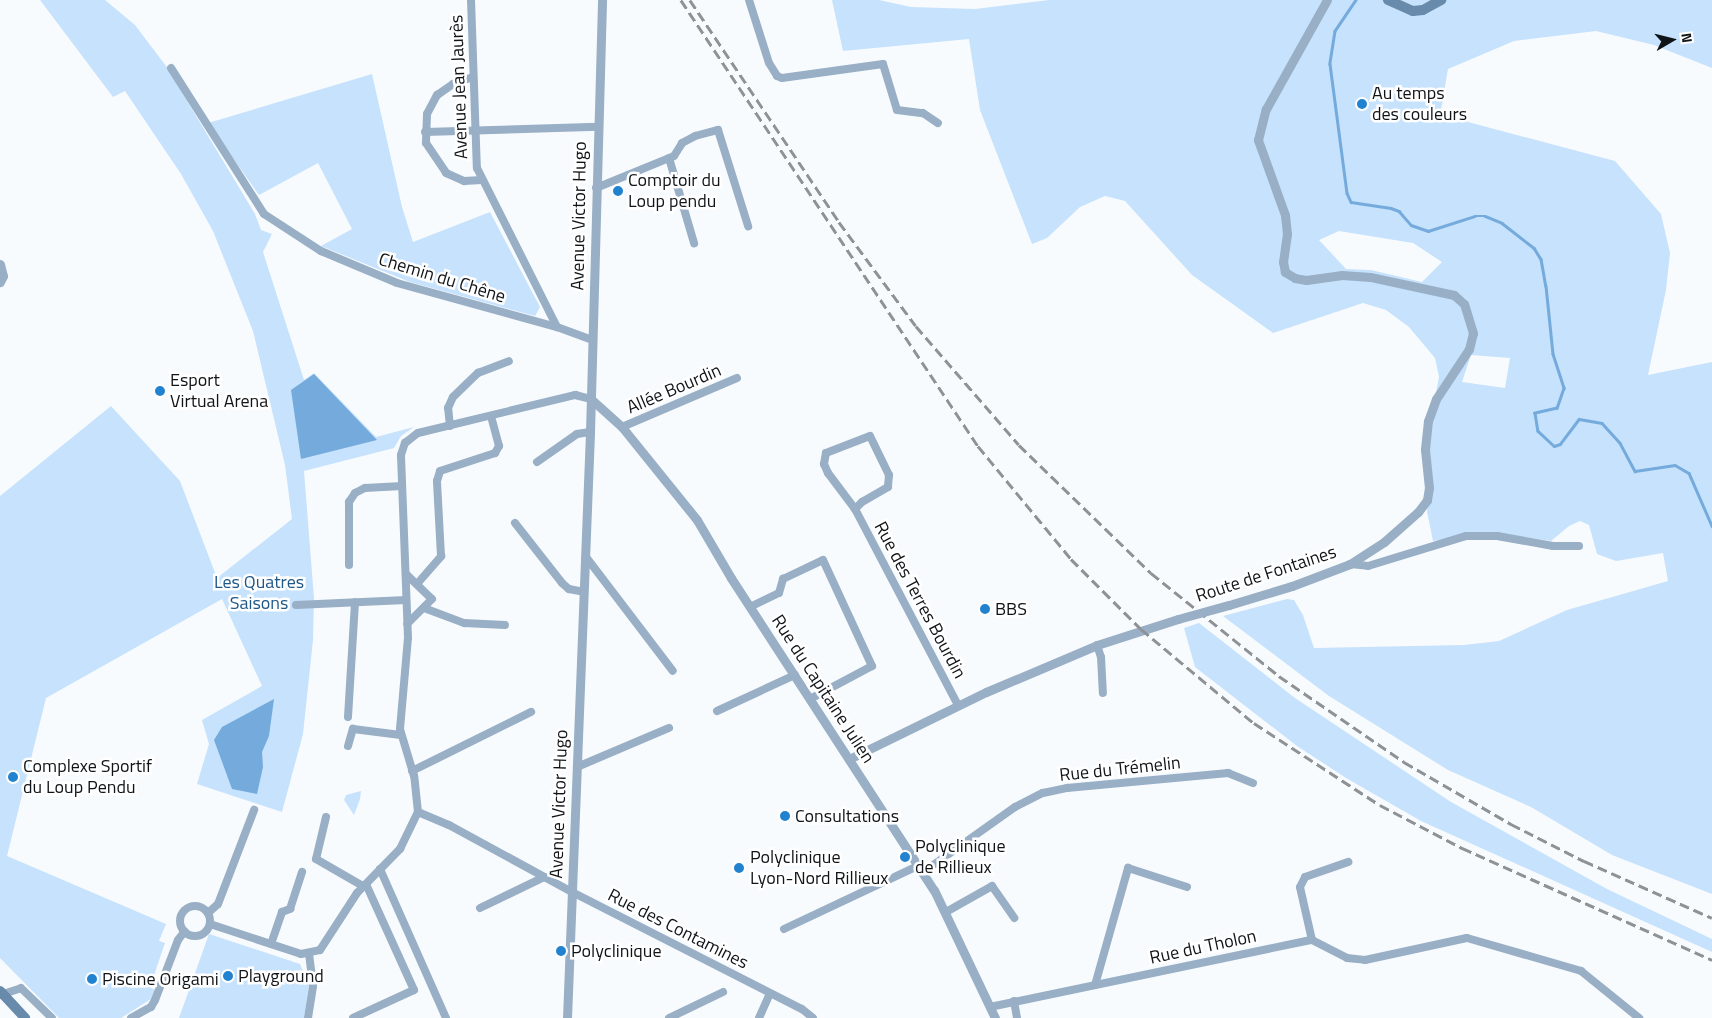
<!DOCTYPE html>
<meta charset="utf-8">
<style>
body{margin:0}
#map{position:relative;width:1712px;height:1018px;overflow:hidden;background:#f8fbfe;font-family:"Titillium Web",sans-serif}
div>[style]{position:absolute}
[style*='--x']{left:calc(var(--x)*1px);top:calc(var(--y)*1px);width:calc(var(--w)*1px);rotate:calc(var(--a)*1deg)}
.green>*{inset:0;background:#c6e2fc}
.water>*{inset:0;background:#75abdc}
.stream>*{height:2.5px;margin:-1.25px;padding:0 1.25px;transform-origin:1.25px;border-radius:1.25px;background:#75abdc}
.minor>*{height:8px;margin:-4px;padding:0 4px;transform-origin:4px;border-radius:4px;background:#98afc6}
.minor>.ring{margin:-4px;padding:0;box-sizing:content-box;background:none;border:8px solid #98afc6;border-radius:50%}
.tertiary>*{height:9px;margin:-4.5px;padding:0 4.5px;transform-origin:4.5px;border-radius:4.5px;background:#98afc6}
.secondary>*{height:10px;margin:-5px;padding:0 5px;transform-origin:5px;border-radius:5px;background:#688aab}
.rail>*{height:2.5px;margin-top:-1.25px;transform-origin:0;background:repeating-linear-gradient(90deg,#8f9295 0 10px,transparent 0 15px)}
.tertiary-bridge>*{height:9px;margin:-4.5px;padding:0 4.5px;transform-origin:4.5px;border-radius:4.5px;background:#98afc6}
.dots>*{width:14px;height:14px;translate:-50% -50%;box-sizing:border-box;border:2px solid #fff;border-radius:50%}
span{translate:-50% -50%;white-space:nowrap;text-align:center;line-height:1.15;-webkit-text-stroke:5px #fff;paint-order:stroke}
.street-label{font-size:18px;color:#111417}
.poi-label{font-size:18px;color:#111417}
.left{translate:0 -50%;text-align:left}
.park-label{font-size:18px;color:#1f5888}
.north{position:absolute;left:1647px;top:15px;width:50px;height:50px;-webkit-text-stroke:4px #fff;paint-order:stroke;rotate:82deg;font-size:14px;font-weight:700;line-height:20px;text-align:center;color:#111417}
.north::after{content:'';display:block;margin:auto;width:18px;height:22px;background:#111417;clip-path:polygon(50% 0,100% 100%,50% 72%,0 100%)}
</style>
<div id="map">
<div class="green">
<i style="clip-path:polygon(40px 0,105px 0,135px 25px,166px 66px,255px 214px,261px 230px,272px 234px,263px 252px,304px 380px,314px 373px,376px 437px,414px 427px,401px 436px,394px 448px,304px 471px,314px 598px,313px 640px,303px 734px,282px 812px,197px 784px,209px 744px,202px 720px,262px 686px,222px 599px,46px 698px,7px 856px,166px 924px,159px 941px,165px 943px,150px 987px,155px 990px,151px 999px,121px 1018px,59px 1018px,0 958px,0 496px,111px 406px,180px 481px,217px 578px,292px 519px,285px 465px,253px 331px,213px 231px,181px 174px,125px 91px,113px 97px)"></i>
<i style="clip-path:polygon(evenodd,832px 0,879px 0,911px 7px,975px 9px,1049px 0,1712px 0,1712px 68px,1654px 45px,1596px 31px,1514px 41px,1448px 69px,1441px 110px,1468px 122px,1615px 161px,1661px 214px,1670px 253px,1666px 290px,1648px 375px,1712px 362px,1712px 894px,1612px 855px,1531px 807px,1448px 770px,1329px 696px,1223px 616px,1287px 599px,1294px 600px,1303px 615px,1314px 648px,1464px 645px,1499px 641px,1567px 610px,1668px 581px,1663px 553px,1616px 561px,1597px 554px,1589px 525px,1580px 521px,1569px 526px,1551px 541px,1504px 534px,1433px 541px,1427px 512px,1430px 479px,1427px 439px,1439px 377px,1435px 358px,1409px 327px,1386px 310px,1363px 303px,1273px 333px,1192px 275px,1125px 201px,1105px 196px,1080px 207px,1047px 238px,1032px 244px,980px 110px,969px 39px,843px 51px,832px 0,1339px 231px,1413px 243px,1442px 262px,1422px 282px,1371px 270px,1346px 269px,1319px 240px,1339px 231px,832px 0,1471px 355px,1510px 358px,1505px 388px,1462px 382px,1471px 355px)"></i>
<i style="clip-path:polygon(372px 74px,402px 207px,413px 242px,490px 212px,540px 307px,535px 316px,410px 282px,321px 246px,352px 229px,318px 163px,259px 195px,208px 123px)"></i>
<i style="clip-path:polygon(1199px 623px,1295px 698px,1451px 802px,1607px 889px,1712px 939px,1712px 952px,1421px 821px,1346px 778px,1297px 746px,1195px 667px,1184px 628px)"></i>
<i style="clip-path:polygon(361px 791px,360px 799px,354px 815px,344px 800px,346px 795px)"></i>
<i style="clip-path:polygon(209px 934px,300px 964px,309px 985px,304px 1018px,179px 1018px)"></i>
</div>
<div class="water">
<i style="clip-path:polygon(314px 374px,377px 440px,301px 459px,291px 390px)"></i>
<i style="clip-path:polygon(274px 699px,269px 736px,262px 752px,263px 767px,257px 794px,232px 789px,214px 740px,222px 727px)"></i>
</div>
<div class="stream">
<i style="--x:1356;--y:0;--w:37;--a:124"></i>
<i style="--x:1335;--y:31;--w:33;--a:99"></i>
<i style="--x:1330;--y:64;--w:130;--a:82.5"></i>
<i style="--x:1347;--y:193;--w:10;--a:66"></i>
<i style="--x:1351;--y:202;--w:40;--a:8.5"></i>
<i style="--x:1391;--y:208;--w:9;--a:21"></i>
<i style="--x:1399;--y:211;--w:18;--a:49"></i>
<i style="--x:1411;--y:225;--w:18;--a:19"></i>
<i style="--x:1428;--y:231;--w:49;--a:-17.7"></i>
<i style="--x:1475;--y:216;--w:10;--a:0"></i>
<i style="--x:1485;--y:216;--w:18;--a:22"></i>
<i style="--x:1502;--y:223;--w:41;--a:38"></i>
<i style="--x:1534;--y:248;--w:13;--a:58"></i>
<i style="--x:1541;--y:259;--w:27;--a:80"></i>
<i style="--x:1546;--y:286;--w:68;--a:84.1"></i>
<i style="--x:1553;--y:354;--w:36;--a:72"></i>
<i style="--x:1564;--y:388;--w:21;--a:109"></i>
<i style="--x:1557;--y:408;--w:23;--a:167"></i>
<i style="--x:1535;--y:413;--w:18;--a:81"></i>
<i style="--x:1538;--y:431;--w:22;--a:43"></i>
<i style="--x:1554;--y:446;--w:6;--a:-18"></i>
<i style="--x:1560;--y:444;--w:31;--a:-53"></i>
<i style="--x:1579;--y:419;--w:23;--a:10"></i>
<i style="--x:1602;--y:423;--w:27;--a:48"></i>
<i style="--x:1620;--y:443;--w:32;--a:62"></i>
<i style="--x:1635;--y:471;--w:40;--a:-8.5"></i>
<i style="--x:1675;--y:465;--w:16;--a:30"></i>
<i style="--x:1689;--y:473;--w:58;--a:66.5"></i>
</div>
<div class="minor">
<i style="--x:471;--y:0;--w:168;--a:88"></i>
<i style="--x:477;--y:168;--w:178;--a:63.3"></i>
<i style="--x:557;--y:327;--w:37;--a:20"></i>
<i style="--x:749;--y:0;--w:66;--a:72.4"></i>
<i style="--x:769;--y:63;--w:15;--a:58"></i>
<i style="--x:777;--y:76;--w:5;--a:22"></i>
<i style="--x:782;--y:78;--w:102;--a:-7.9"></i>
<i style="--x:883;--y:64;--w:48;--a:73.1"></i>
<i style="--x:897;--y:110;--w:26;--a:7"></i>
<i style="--x:923;--y:113;--w:18;--a:34"></i>
<i style="--x:171;--y:68;--w:173;--a:57.5"></i>
<i style="--x:264;--y:214;--w:68;--a:33"></i>
<i style="--x:321;--y:251;--w:82;--a:22.8"></i>
<i style="--x:397;--y:283;--w:166;--a:15.4"></i>
<i style="--x:473;--y:77;--w:21;--a:161"></i>
<i style="--x:453;--y:84;--w:19;--a:145"></i>
<i style="--x:437;--y:95;--w:21;--a:118"></i>
<i style="--x:427;--y:114;--w:29;--a:92"></i>
<i style="--x:426;--y:143;--w:36;--a:56"></i>
<i style="--x:446;--y:173;--w:20;--a:24"></i>
<i style="--x:464;--y:181;--w:18;--a:-3"></i>
<i style="--x:425;--y:132;--w:173;--a:-1.7"></i>
<i style="--x:669;--y:158;--w:89;--a:73.6"></i>
<i style="--x:596;--y:188;--w:84;--a:-22.3"></i>
<i style="--x:674;--y:156;--w:15;--a:-58"></i>
<i style="--x:682;--y:143;--w:15;--a:-28"></i>
<i style="--x:695;--y:136;--w:24;--a:-15"></i>
<i style="--x:718;--y:130;--w:101;--a:72.6"></i>
<i style="--x:450;--y:426;--w:18;--a:-96"></i>
<i style="--x:448;--y:408;--w:12;--a:-66"></i>
<i style="--x:453;--y:397;--w:35;--a:-44"></i>
<i style="--x:478;--y:373;--w:33;--a:-21"></i>
<i style="--x:622;--y:427;--w:125;--a:-23.1"></i>
<i style="--x:537;--y:462;--w:49;--a:-35"></i>
<i style="--x:577;--y:434;--w:13;--a:-9"></i>
<i style="--x:855;--y:509;--w:45;--a:-126.9"></i>
<i style="--x:828;--y:473;--w:10;--a:-114"></i>
<i style="--x:824;--y:464;--w:11;--a:-80"></i>
<i style="--x:826;--y:453;--w:47;--a:-21.1"></i>
<i style="--x:870;--y:436;--w:43;--a:64"></i>
<i style="--x:889;--y:475;--w:12;--a:95"></i>
<i style="--x:888;--y:487;--w:30;--a:150"></i>
<i style="--x:862;--y:502;--w:10;--a:135"></i>
<i style="--x:855;--y:509;--w:221;--a:62.3"></i>
<i style="--x:515;--y:523;--w:76;--a:51.9"></i>
<i style="--x:562;--y:583;--w:9;--a:41"></i>
<i style="--x:569;--y:589;--w:15;--a:11"></i>
<i style="--x:586;--y:557;--w:143;--a:52.7"></i>
<i style="--x:1350;--y:564;--w:18;--a:6"></i>
<i style="--x:1368;--y:566;--w:102;--a:-17"></i>
<i style="--x:1466;--y:536;--w:31;--a:0"></i>
<i style="--x:1497;--y:536;--w:57;--a:10.1"></i>
<i style="--x:1553;--y:546;--w:26;--a:0"></i>
<i style="--x:349;--y:565;--w:63;--a:-90"></i>
<i style="--x:349;--y:502;--w:11;--a:-56"></i>
<i style="--x:355;--y:493;--w:11;--a:-27"></i>
<i style="--x:365;--y:488;--w:37;--a:-3"></i>
<i style="--x:406;--y:574;--w:36;--a:44"></i>
<i style="--x:432;--y:599;--w:35;--a:135"></i>
<i style="--x:417;--y:584;--w:37;--a:-49"></i>
<i style="--x:441;--y:556;--w:75;--a:-93.1"></i>
<i style="--x:437;--y:481;--w:10;--a:-73"></i>
<i style="--x:440;--y:471;--w:58;--a:-18.1"></i>
<i style="--x:495;--y:453;--w:8;--a:-60"></i>
<i style="--x:499;--y:446;--w:30;--a:-105"></i>
<i style="--x:296;--y:605;--w:110;--a:-2.6"></i>
<i style="--x:750;--y:607;--w:32;--a:-26"></i>
<i style="--x:779;--y:593;--w:15;--a:-74"></i>
<i style="--x:783;--y:579;--w:44;--a:-25.4"></i>
<i style="--x:823;--y:560;--w:117;--a:65.2"></i>
<i style="--x:872;--y:666;--w:70;--a:152"></i>
<i style="--x:424;--y:608;--w:43;--a:20.6"></i>
<i style="--x:464;--y:623;--w:41;--a:2.8"></i>
<i style="--x:1097;--y:645;--w:13;--a:72"></i>
<i style="--x:1101;--y:657;--w:36;--a:87"></i>
<i style="--x:717;--y:711;--w:86;--a:-24.8"></i>
<i style="--x:348;--y:717;--w:115;--a:-86.5"></i>
<i style="--x:348;--y:746;--w:18;--a:-74"></i>
<i style="--x:353;--y:729;--w:48;--a:7.1"></i>
<i style="--x:577;--y:767;--w:100;--a:-23"></i>
<i style="--x:412;--y:771;--w:133;--a:-26.4"></i>
<i style="--x:418;--y:812;--w:34;--a:23"></i>
<i style="--x:449;--y:825;--w:140;--a:28.6"></i>
<i style="--x:572;--y:892;--w:258;--a:27"></i>
<i style="--x:802;--y:1009;--w:14;--a:39"></i>
<i style="--x:326;--y:817;--w:43;--a:103.4"></i>
<i style="--x:316;--y:859;--w:54;--a:29.9"></i>
<i style="--x:380;--y:869;--w:163;--a:66.1"></i>
<i style="--x:922;--y:873;--w:114;--a:-35.4"></i>
<i style="--x:1015;--y:807;--w:31;--a:-27"></i>
<i style="--x:1043;--y:793;--w:25;--a:-12"></i>
<i style="--x:1067;--y:788;--w:162;--a:-5.3"></i>
<i style="--x:1228;--y:773;--w:27;--a:22"></i>
<i class="ring" style="left:180px;top:906px;width:22px;height:22px"></i>
<i style="--x:480;--y:908;--w:71;--a:-25.8"></i>
<i style="--x:946;--y:912;--w:53;--a:-29.5"></i>
<i style="--x:992;--y:886;--w:39;--a:55"></i>
<i style="--x:208;--y:913;--w:13;--a:-42"></i>
<i style="--x:218;--y:904;--w:101;--a:-69"></i>
<i style="--x:210;--y:924;--w:96;--a:18.2"></i>
<i style="--x:301;--y:954;--w:19;--a:-12"></i>
<i style="--x:320;--y:950;--w:68;--a:-57"></i>
<i style="--x:357;--y:893;--w:62;--a:-45.7"></i>
<i style="--x:400;--y:849;--w:41;--a:-64.1"></i>
<i style="--x:418;--y:812;--w:36;--a:-96"></i>
<i style="--x:414;--y:776;--w:49;--a:-106.6"></i>
<i style="--x:400;--y:729;--w:91;--a:-85"></i>
<i style="--x:408;--y:638;--w:183;--a:-92.2"></i>
<i style="--x:401;--y:455;--w:13;--a:-72"></i>
<i style="--x:405;--y:443;--w:16;--a:-38"></i>
<i style="--x:418;--y:433;--w:162;--a:-13.6"></i>
<i style="--x:575;--y:395;--w:16;--a:14"></i>
<i style="--x:784;--y:929;--w:148;--a:-25.2"></i>
<i style="--x:1312;--y:940;--w:39;--a:27"></i>
<i style="--x:1347;--y:958;--w:18;--a:6"></i>
<i style="--x:1365;--y:960;--w:104;--a:-12.2"></i>
<i style="--x:1467;--y:938;--w:119;--a:16.1"></i>
<i style="--x:1581;--y:971;--w:75;--a:39"></i>
<i style="--x:271;--y:944;--w:34;--a:-71"></i>
<i style="--x:282;--y:912;--w:9;--a:-21"></i>
<i style="--x:290;--y:909;--w:39;--a:-72"></i>
<i style="--x:1095;--y:985;--w:122;--a:-74.2"></i>
<i style="--x:1128;--y:868;--w:62;--a:17.9"></i>
<i style="--x:0;--y:995;--w:22;--a:-18"></i>
<i style="--x:21;--y:988;--w:43;--a:44.1"></i>
<i style="--x:1014;--y:1001;--w:17;--a:80"></i>
<i style="--x:990;--y:1007;--w:329;--a:-11.8"></i>
<i style="--x:1312;--y:940;--w:54;--a:-102.8"></i>
<i style="--x:1300;--y:887;--w:11;--a:-63"></i>
<i style="--x:1305;--y:877;--w:46;--a:-19.2"></i>
<i style="--x:131;--y:1018;--w:23;--a:-29"></i>
<i style="--x:151;--y:1007;--w:8;--a:-60"></i>
<i style="--x:155;--y:1000;--w:64;--a:-69"></i>
<i style="--x:178;--y:940;--w:11;--a:-52"></i>
<i style="--x:308;--y:1018;--w:32;--a:-81"></i>
<i style="--x:313;--y:986;--w:32;--a:-97"></i>
<i style="--x:353;--y:1018;--w:67;--a:-24.7"></i>
<i style="--x:414;--y:990;--w:116;--a:-114.4"></i>
<i style="--x:669;--y:1018;--w:60;--a:-25.7"></i>
<i style="--x:759;--y:1018;--w:27;--a:-66"></i>
</div>
<div class="tertiary">
<i style="--x:0;--y:264;--w:12;--a:76"></i>
<i style="--x:3;--y:276;--w:7;--a:117"></i>
<i style="--x:591;--y:399;--w:42;--a:42.1"></i>
<i style="--x:622;--y:427;--w:119;--a:51.1"></i>
<i style="--x:697;--y:520;--w:67;--a:59.6"></i>
<i style="--x:731;--y:578;--w:372;--a:57"></i>
<i style="--x:934;--y:890;--w:142;--a:64.5"></i>
<i style="--x:1229;--y:605;--w:66;--a:-16.8"></i>
<i style="--x:1292;--y:586;--w:62;--a:-20.8"></i>
<i style="--x:1350;--y:564;--w:40;--a:-32.9"></i>
<i style="--x:1384;--y:542;--w:45;--a:-41.4"></i>
<i style="--x:1418;--y:512;--w:15;--a:-53"></i>
<i style="--x:1427;--y:500;--w:12;--a:-81"></i>
<i style="--x:1429;--y:488;--w:39;--a:-96"></i>
<i style="--x:1425;--y:449;--w:28;--a:-84"></i>
<i style="--x:1428;--y:421;--w:23;--a:-70"></i>
<i style="--x:1436;--y:399;--w:60;--a:-56.6"></i>
<i style="--x:1469;--y:349;--w:16;--a:-76"></i>
<i style="--x:1473;--y:333;--w:30;--a:-107"></i>
<i style="--x:1464;--y:304;--w:13;--a:-138"></i>
<i style="--x:1454;--y:295;--w:86;--a:-167.9"></i>
<i style="--x:1370;--y:277;--w:28;--a:-176"></i>
<i style="--x:1342;--y:275;--w:36;--a:172"></i>
<i style="--x:1306;--y:280;--w:11;--a:-170"></i>
<i style="--x:1295;--y:278;--w:12;--a:-149"></i>
<i style="--x:1285;--y:272;--w:10;--a:-101"></i>
<i style="--x:1283;--y:262;--w:28;--a:-82"></i>
<i style="--x:1287;--y:234;--w:19;--a:-96"></i>
<i style="--x:1285;--y:215;--w:80;--a:-109.8"></i>
<i style="--x:1258;--y:140;--w:32;--a:-76"></i>
<i style="--x:1266;--y:109;--w:125;--a:-60.8"></i>
<i style="--x:849;--y:759;--w:153;--a:-26.1"></i>
<i style="--x:986;--y:692;--w:121;--a:-22.9"></i>
<i style="--x:1097;--y:645;--w:85;--a:-17.8"></i>
<i style="--x:567;--y:1018;--w:586;--a:-87.75"></i>
<i style="--x:590;--y:432;--w:432;--a:-88.4"></i>
</div>
<div class="secondary">
<i style="--x:1388;--y:0;--w:27;--a:24"></i>
<i style="--x:1413;--y:11;--w:10;--a:-6"></i>
<i style="--x:1423;--y:10;--w:21;--a:-29"></i>
<i style="--x:0;--y:991;--w:37;--a:47"></i>
</div>
<div class="rail">
<i style="--x:681;--y:0;--w:536;--a:56.34"></i>
<i style="--x:978;--y:446;--w:146;--a:50.5"></i>
<i style="--x:1071;--y:559;--w:99;--a:45"></i>
<i style="--x:1141;--y:629;--w:147;--a:39.8"></i>
<i style="--x:1254;--y:723;--w:150;--a:33.1"></i>
<i style="--x:1380;--y:805;--w:93;--a:27.7"></i>
<i style="--x:1462;--y:848;--w:274;--a:24.1"></i>
<i style="--x:690;--y:0;--w:267;--a:56.1"></i>
<i style="--x:839;--y:222;--w:129;--a:53.5"></i>
<i style="--x:916;--y:326;--w:157;--a:49.1"></i>
<i style="--x:1019;--y:445;--w:184;--a:44.1"></i>
<i style="--x:1151;--y:573;--w:164;--a:38.8"></i>
<i style="--x:1279;--y:676;--w:152;--a:34.5"></i>
<i style="--x:1404;--y:762;--w:124;--a:30.1"></i>
<i style="--x:1511;--y:824;--w:82;--a:26.9"></i>
<i style="--x:1584;--y:861;--w:140;--a:24"></i>
</div>
<div class="tertiary-bridge">
<i style="--x:1178;--y:619;--w:53;--a:-15.4"></i>
</div>
<div class="dots">
<i style="left:1362px;top:104px;background:#2183cf"></i>
<i style="left:618px;top:191px;background:#2183cf"></i>
<i style="left:160px;top:391px;background:#2183cf"></i>
<i style="left:985px;top:609px;background:#2183cf"></i>
<i style="left:13px;top:777px;background:#2183cf"></i>
<i style="left:785px;top:816px;background:#2183cf"></i>
<i style="left:905px;top:857px;background:#2183cf"></i>
<i style="left:739px;top:868px;background:#2183cf"></i>
<i style="left:561px;top:951px;background:#2183cf"></i>
<i style="left:228px;top:976px;background:#2183cf"></i>
<i style="left:92px;top:979px;background:#2183cf"></i>
</div>
<div class="street-label">
<span style="left:459px;top:87px;rotate:-92deg">Avenue Jean Jaurès</span>
<span style="left:579px;top:216px;rotate:-89deg">Avenue Victor Hugo</span>
<span style="left:442px;top:278px;rotate:17deg">Chemin du Chêne</span>
<span style="left:674px;top:389px;rotate:-23deg">Allée Bourdin</span>
<span style="left:1266px;top:574px;rotate:-18deg">Route de Fontaines</span>
<span style="left:920px;top:600px;rotate:62deg">Rue des Terres Bourdin</span>
<span style="left:823px;top:689px;rotate:57deg">Rue du Capitaine Julien</span>
<span style="left:1120px;top:769px;rotate:-6deg">Rue du Trémelin</span>
<span style="left:559px;top:804px;rotate:-88deg">Avenue Victor Hugo</span>
<span style="left:678px;top:929px;rotate:27deg">Rue des Contamines</span>
<span style="left:1203px;top:947px;rotate:-12deg">Rue du Tholon</span>
</div>
<div class="poi-label">
<span class="left" style="left:1372px;top:104px">Au temps<br>des couleurs</span>
<span class="left" style="left:628px;top:191px">Comptoir du<br>Loup pendu</span>
<span class="left" style="left:170px;top:391px">Esport<br>Virtual Arena</span>
<span class="left" style="left:995px;top:609px">BBS</span>
<span class="left" style="left:23px;top:777px">Complexe Sportif<br>du Loup Pendu</span>
<span class="left" style="left:795px;top:816px">Consultations</span>
<span class="left" style="left:915px;top:857px">Polyclinique<br>de Rillieux</span>
<span class="left" style="left:750px;top:868px">Polyclinique<br>Lyon-Nord Rillieux</span>
<span class="left" style="left:571px;top:951px">Polyclinique</span>
<span class="left" style="left:238px;top:976px">Playground</span>
<span class="left" style="left:102px;top:979px">Piscine Origami</span>
</div>
<div class="park-label">
<span style="left:259px;top:593px">Les Quatres<br>Saisons</span>
</div>
<div class="north">N</div>
</div>
